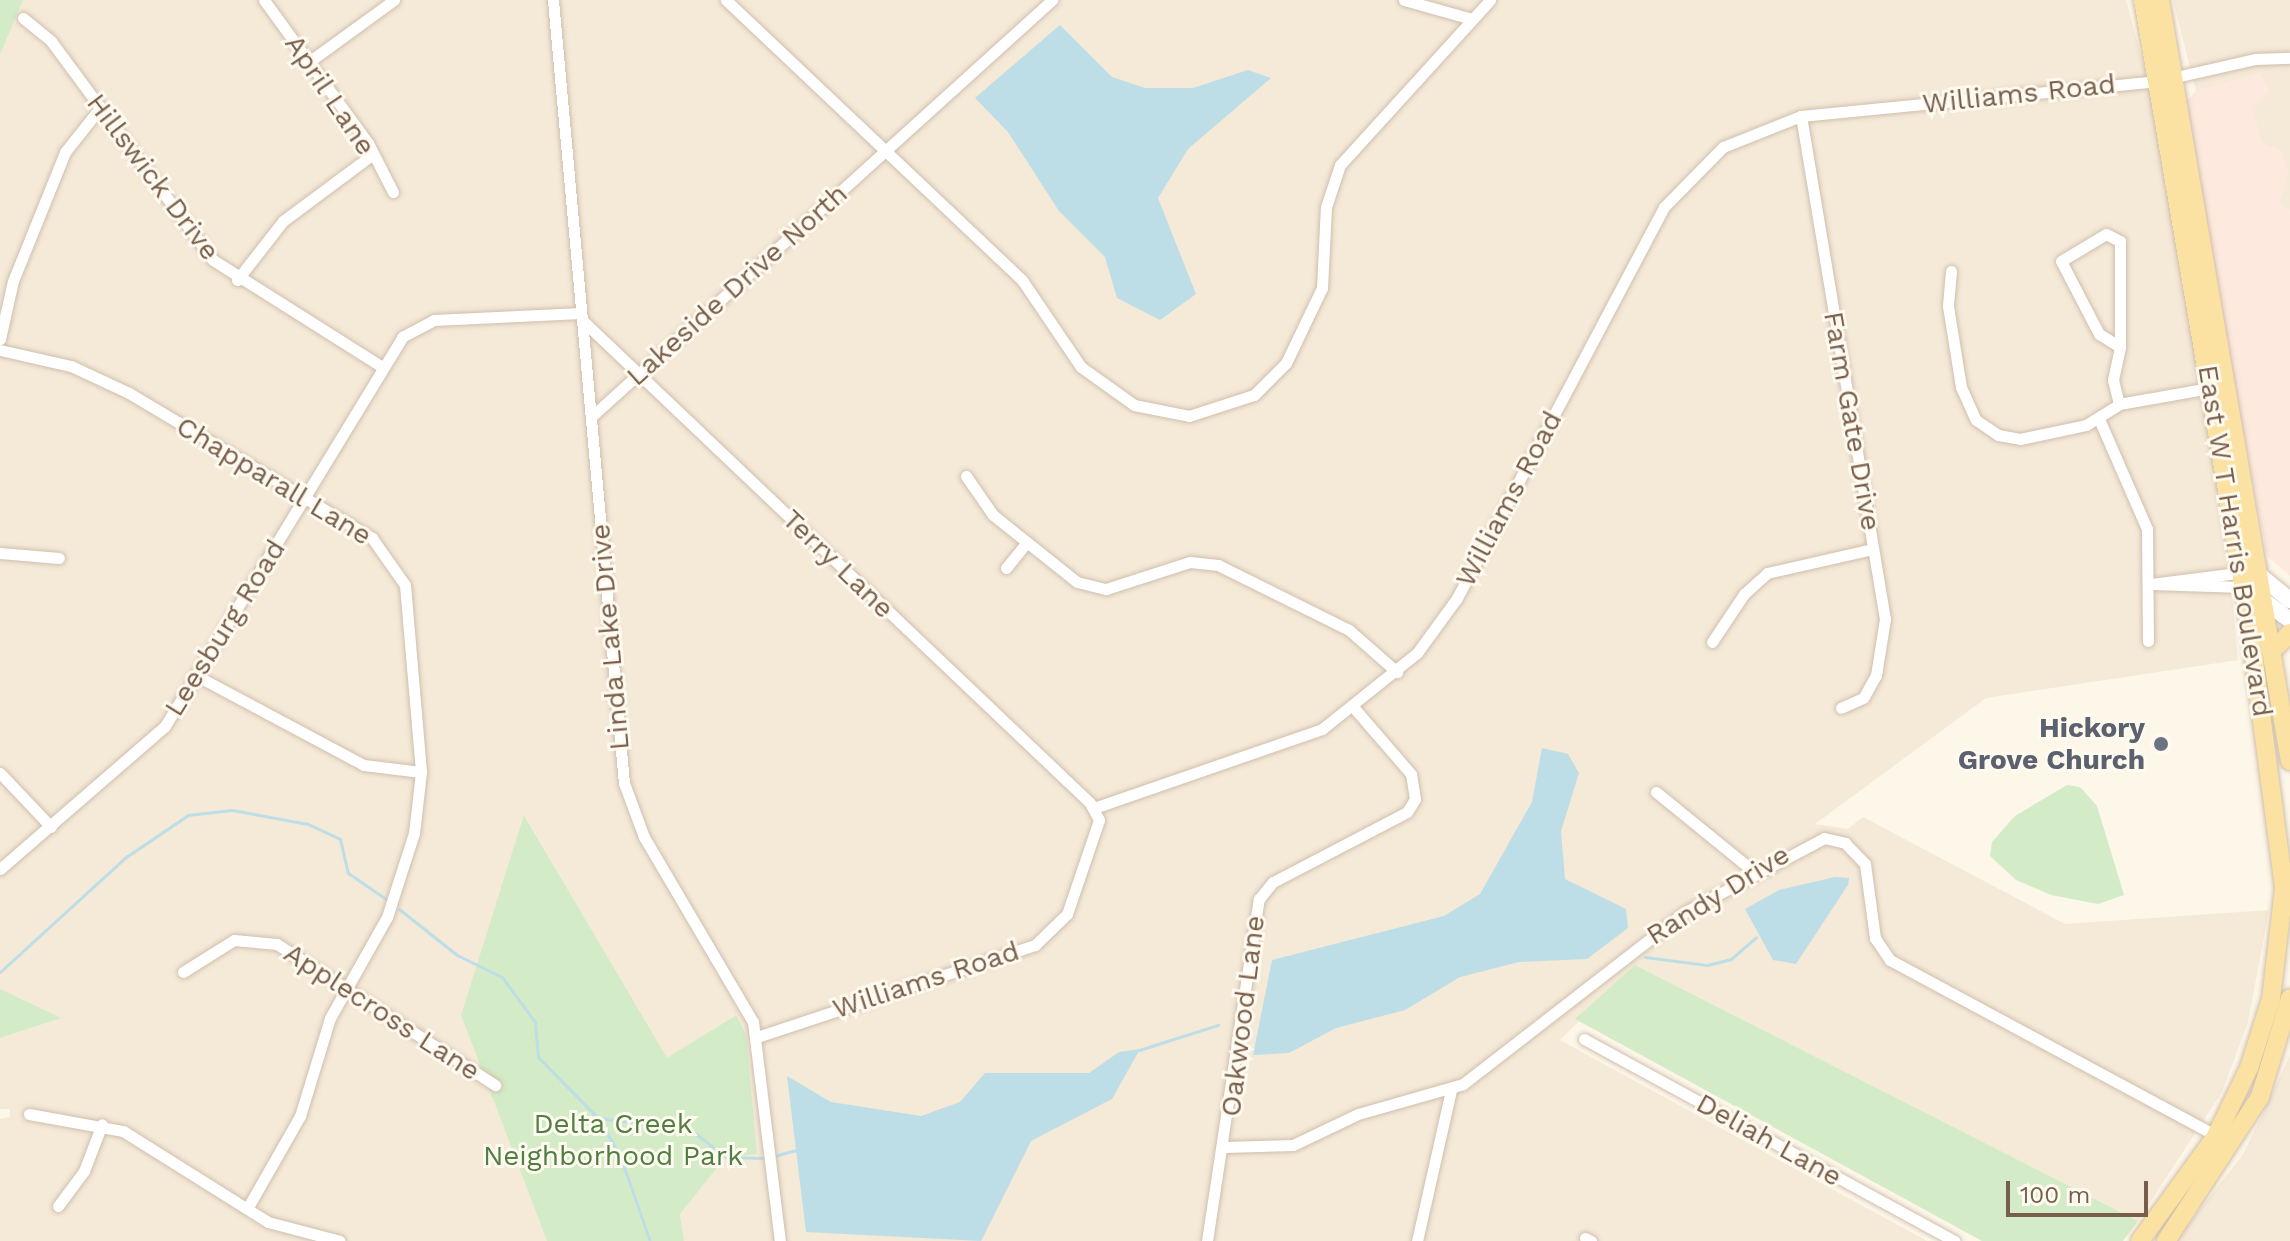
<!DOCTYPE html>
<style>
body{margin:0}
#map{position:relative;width:2290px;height:1241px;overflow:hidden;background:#fdf7e9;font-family:"Work Sans",sans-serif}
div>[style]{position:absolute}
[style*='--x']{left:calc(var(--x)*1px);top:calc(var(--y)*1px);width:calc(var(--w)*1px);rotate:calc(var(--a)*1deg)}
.residential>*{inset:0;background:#f5e9d7}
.commercial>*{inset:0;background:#fde9dd}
.green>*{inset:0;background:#d3ebc7}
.water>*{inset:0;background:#bddee7}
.stream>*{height:3px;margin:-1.5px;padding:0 1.5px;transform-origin:1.5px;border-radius:1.5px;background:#bddee7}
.roads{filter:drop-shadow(0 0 2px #cfbfae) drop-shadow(0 0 2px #cfbfae)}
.street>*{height:11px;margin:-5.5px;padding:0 5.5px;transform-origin:5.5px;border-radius:5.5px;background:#fff}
.secondary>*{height:16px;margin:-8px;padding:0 8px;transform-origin:8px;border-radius:8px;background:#fff}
.primary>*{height:18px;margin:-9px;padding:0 9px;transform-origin:9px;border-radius:9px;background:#fbe1a2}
.dots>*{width:22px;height:22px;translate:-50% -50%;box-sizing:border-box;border:4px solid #fffaf0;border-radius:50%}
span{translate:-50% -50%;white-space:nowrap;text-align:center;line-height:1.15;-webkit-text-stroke:6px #fffaf0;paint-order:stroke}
.street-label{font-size:28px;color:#785f4c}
.worship-label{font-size:28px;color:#5b616d;font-weight:700}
.right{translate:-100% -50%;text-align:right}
.park-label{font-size:28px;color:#507e43}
.scale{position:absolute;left:2006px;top:1181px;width:142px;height:36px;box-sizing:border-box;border:4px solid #785f4c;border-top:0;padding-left:10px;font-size:24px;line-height:28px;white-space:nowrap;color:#785f4c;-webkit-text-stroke:6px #fffaf0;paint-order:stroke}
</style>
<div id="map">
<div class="residential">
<i style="clip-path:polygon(23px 0,2126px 0,2151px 92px,2227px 542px,2238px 660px,1986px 698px,1815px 824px,1848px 829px,1863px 817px,2065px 924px,2269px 910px,2248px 1022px,2222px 1092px,2138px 1221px,1635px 965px,1560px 1040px,1927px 1241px,684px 1241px,680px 1214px,725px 1158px,757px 1154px,735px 1015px,667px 1059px,525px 816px,461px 1015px,547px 1241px,0 1241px,0 1119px,10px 1117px,10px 1109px,0 1109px,0 1038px,60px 1018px,0 990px,0 55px)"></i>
<i style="clip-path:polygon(2173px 0,2290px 0,2290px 211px,2278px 205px,2288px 173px,2280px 151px,2262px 143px,2251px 108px,2261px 73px,2196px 91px)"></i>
<i style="clip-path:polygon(2290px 1055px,2290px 1241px,2175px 1241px,2244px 1153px)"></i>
</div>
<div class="commercial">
<i style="clip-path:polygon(2261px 73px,2269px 91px,2251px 108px,2262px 142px,2280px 151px,2288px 173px,2278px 205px,2290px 211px,2290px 576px,2267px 556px,2182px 106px,2196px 91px)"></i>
</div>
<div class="green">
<i style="clip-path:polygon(0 0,23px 0,0 55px)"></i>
<i style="clip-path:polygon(2067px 785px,2080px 787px,2097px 806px,2124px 895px,2098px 904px,2051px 895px,2016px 880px,1990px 856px,1992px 842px,2015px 816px)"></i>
<i style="clip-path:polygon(524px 815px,667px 1058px,736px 1015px,746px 1035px,757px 1154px,725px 1158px,680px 1214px,684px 1241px,547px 1241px,461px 1015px)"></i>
<i style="clip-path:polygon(1635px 965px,2138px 1221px,2123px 1241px,1982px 1241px,1575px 1019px)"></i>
<i style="clip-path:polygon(0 989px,61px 1018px,0 1038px)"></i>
</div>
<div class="water">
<i style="clip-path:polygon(1060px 25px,1112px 77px,1145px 88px,1193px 88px,1248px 70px,1271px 78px,1188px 149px,1158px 198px,1196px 294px,1160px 320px,1117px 298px,1105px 257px,1059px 211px,1008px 132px,975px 98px)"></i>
<i style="clip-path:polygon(1542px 748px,1568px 754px,1579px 773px,1561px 831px,1565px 879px,1626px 909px,1628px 928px,1587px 959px,1519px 962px,1460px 977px,1405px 1010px,1336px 1028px,1289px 1053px,1253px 1055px,1272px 960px,1444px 916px,1480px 894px,1532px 802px)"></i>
<i style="clip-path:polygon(1835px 877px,1849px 878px,1848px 885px,1796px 964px,1773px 960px,1745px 909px,1779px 890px)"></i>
<i style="clip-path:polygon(1140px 1049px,1112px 1099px,1031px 1141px,981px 1241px,806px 1232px,787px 1076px,831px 1102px,921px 1116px,960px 1102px,985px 1073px,1089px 1073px,1119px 1052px)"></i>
</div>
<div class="stream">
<i style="--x:399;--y:909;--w:74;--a:38.4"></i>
<i style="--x:457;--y:955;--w:50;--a:26.1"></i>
<i style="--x:502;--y:977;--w:56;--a:53.7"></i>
<i style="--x:535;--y:1022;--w:35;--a:85"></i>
<i style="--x:538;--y:1057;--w:86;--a:45.5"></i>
<i style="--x:598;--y:1118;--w:44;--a:59.9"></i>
<i style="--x:620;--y:1156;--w:90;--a:70.6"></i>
<i style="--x:1645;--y:957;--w:63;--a:7.4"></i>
<i style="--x:1707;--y:965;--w:25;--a:-14"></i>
<i style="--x:1731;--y:959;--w:33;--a:-41"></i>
<i style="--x:0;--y:972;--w:171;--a:-42.4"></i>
<i style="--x:126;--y:857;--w:75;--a:-34.1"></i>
<i style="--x:188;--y:815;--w:44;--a:-6.5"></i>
<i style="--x:232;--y:810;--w:77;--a:10.4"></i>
<i style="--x:308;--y:824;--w:35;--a:25"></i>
<i style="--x:340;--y:839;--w:35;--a:77"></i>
<i style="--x:348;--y:873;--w:46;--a:34.4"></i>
<i style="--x:1139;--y:1050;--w:83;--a:-17.6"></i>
<i style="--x:598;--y:1118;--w:91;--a:6.3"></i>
<i style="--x:688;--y:1128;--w:48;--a:37.3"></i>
<i style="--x:726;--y:1157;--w:40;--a:1.4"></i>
<i style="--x:774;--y:1156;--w:23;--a:-15"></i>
</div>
<div class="roads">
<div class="street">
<i style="--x:264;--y:0;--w:177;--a:54"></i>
<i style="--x:368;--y:143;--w:55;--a:63"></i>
<i style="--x:553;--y:0;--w:786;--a:84.82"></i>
<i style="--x:624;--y:783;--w:58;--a:69.7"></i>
<i style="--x:644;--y:837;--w:215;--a:59.5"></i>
<i style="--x:753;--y:1022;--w:221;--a:83"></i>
<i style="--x:726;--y:0;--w:407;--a:43.4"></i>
<i style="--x:1022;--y:280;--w:105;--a:55.9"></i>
<i style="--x:1081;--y:367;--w:65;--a:35.6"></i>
<i style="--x:1134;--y:405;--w:56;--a:11.3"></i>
<i style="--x:1189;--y:416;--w:68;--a:-17.9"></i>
<i style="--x:1254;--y:395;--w:45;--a:-45"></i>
<i style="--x:1286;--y:363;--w:83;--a:-64.4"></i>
<i style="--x:1322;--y:288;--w:81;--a:-87.2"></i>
<i style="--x:1326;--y:207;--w:44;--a:-71.6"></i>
<i style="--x:1340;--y:165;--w:223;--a:-47.7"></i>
<i style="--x:1404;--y:0;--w:71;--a:15.6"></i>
<i style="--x:23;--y:18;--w:36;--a:39"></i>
<i style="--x:51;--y:41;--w:272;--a:53.5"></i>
<i style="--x:213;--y:260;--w:200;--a:32.3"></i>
<i style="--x:310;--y:61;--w:104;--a:-36"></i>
<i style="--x:1801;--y:116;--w:510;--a:80.52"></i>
<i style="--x:1885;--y:619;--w:57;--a:99.1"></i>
<i style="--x:1876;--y:675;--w:26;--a:119"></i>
<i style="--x:1863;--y:698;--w:24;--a:156"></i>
<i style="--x:2106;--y:234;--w:16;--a:27"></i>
<i style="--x:2120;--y:241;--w:106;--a:90"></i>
<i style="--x:2120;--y:347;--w:25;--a:-148"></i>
<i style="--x:2099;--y:334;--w:82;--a:-117.5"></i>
<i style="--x:2061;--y:261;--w:52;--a:-31"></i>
<i style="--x:1951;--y:271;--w:35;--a:95"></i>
<i style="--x:1948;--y:306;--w:82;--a:80.9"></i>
<i style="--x:1961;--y:387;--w:36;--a:66"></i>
<i style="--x:1976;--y:420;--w:27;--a:34"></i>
<i style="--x:1998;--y:435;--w:22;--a:10"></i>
<i style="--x:2020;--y:439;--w:67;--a:-12"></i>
<i style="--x:2086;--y:425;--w:39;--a:-32"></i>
<i style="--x:2119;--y:404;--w:92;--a:-10"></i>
<i style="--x:237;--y:280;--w:75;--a:-52.1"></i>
<i style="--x:283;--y:221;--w:112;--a:-36.7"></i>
<i style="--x:582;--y:320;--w:701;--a:43.55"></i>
<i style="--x:1090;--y:803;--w:19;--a:62"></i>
<i style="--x:1099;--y:820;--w:99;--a:108.8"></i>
<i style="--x:1067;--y:914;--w:45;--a:135.9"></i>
<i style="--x:1035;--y:945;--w:293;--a:161.7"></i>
<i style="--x:0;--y:339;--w:59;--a:-77.4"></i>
<i style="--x:13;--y:281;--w:139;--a:-68"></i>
<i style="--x:65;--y:152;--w:56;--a:-51.5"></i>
<i style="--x:0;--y:350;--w:73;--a:12.7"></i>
<i style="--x:71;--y:366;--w:64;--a:25"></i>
<i style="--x:129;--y:393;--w:283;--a:30.8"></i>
<i style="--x:372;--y:538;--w:57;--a:54.9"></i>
<i style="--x:405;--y:585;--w:188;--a:85.1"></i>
<i style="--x:421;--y:772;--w:61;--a:96.5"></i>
<i style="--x:414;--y:833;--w:88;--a:107.8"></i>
<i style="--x:387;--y:917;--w:116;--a:119.4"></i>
<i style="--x:330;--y:1018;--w:102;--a:107"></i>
<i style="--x:300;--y:1116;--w:105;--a:119.7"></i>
<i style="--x:2119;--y:404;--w:25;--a:-104"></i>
<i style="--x:2113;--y:380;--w:34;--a:-78"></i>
<i style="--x:591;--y:417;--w:622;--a:-42.13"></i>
<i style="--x:2099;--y:419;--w:120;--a:66.4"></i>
<i style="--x:2147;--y:529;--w:112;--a:89.5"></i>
<i style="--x:966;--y:476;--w:47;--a:55.3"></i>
<i style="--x:993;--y:515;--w:107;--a:38.6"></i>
<i style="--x:1077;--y:582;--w:30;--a:14"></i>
<i style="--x:1106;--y:589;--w:88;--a:-17.8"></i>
<i style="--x:1190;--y:562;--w:28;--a:6"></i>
<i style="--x:1218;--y:565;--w:146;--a:26.4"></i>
<i style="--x:1349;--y:630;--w:64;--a:41.2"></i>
<i style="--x:0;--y:553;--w:59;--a:4.8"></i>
<i style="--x:1006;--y:568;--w:33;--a:-51"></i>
<i style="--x:2151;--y:584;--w:95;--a:-7.3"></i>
<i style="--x:2151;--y:584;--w:92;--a:1.9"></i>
<i style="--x:1712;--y:642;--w:58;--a:-56.3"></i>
<i style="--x:1744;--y:594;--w:31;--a:-42"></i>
<i style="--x:1767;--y:573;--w:109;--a:-12.8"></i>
<i style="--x:197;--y:676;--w:189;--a:28.1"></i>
<i style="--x:364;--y:765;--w:57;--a:7"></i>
<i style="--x:0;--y:773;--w:74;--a:46.6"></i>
<i style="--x:1656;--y:792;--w:124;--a:39.1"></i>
<i style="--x:1094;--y:808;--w:241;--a:-19.1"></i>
<i style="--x:1322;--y:729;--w:122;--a:-38.7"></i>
<i style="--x:1417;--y:653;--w:68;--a:-54"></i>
<i style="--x:1457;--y:598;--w:442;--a:-62.1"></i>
<i style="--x:1664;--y:207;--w:84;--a:-45.5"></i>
<i style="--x:1723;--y:147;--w:84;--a:-21.7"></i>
<i style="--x:1801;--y:116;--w:359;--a:-5.6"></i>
<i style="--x:2158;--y:81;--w:99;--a:-12.8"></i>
<i style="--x:2255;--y:59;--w:35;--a:-2"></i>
<i style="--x:0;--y:869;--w:218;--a:-40.9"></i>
<i style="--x:165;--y:726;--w:456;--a:-58.6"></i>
<i style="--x:402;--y:337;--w:36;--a:-28"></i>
<i style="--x:434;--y:320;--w:147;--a:-2.7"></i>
<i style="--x:183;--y:972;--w:60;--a:-32.1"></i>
<i style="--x:234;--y:940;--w:43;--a:5.3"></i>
<i style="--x:277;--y:944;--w:260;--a:32.9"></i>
<i style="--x:1584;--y:1039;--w:422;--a:28.6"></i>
<i style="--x:29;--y:1114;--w:96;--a:10.3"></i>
<i style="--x:123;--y:1131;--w:171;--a:32.1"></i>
<i style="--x:268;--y:1222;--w:74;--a:14.8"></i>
<i style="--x:1225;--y:1147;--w:68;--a:-1.7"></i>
<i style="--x:1293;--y:1145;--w:72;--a:-25.5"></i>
<i style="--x:1358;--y:1114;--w:109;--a:-15.9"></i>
<i style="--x:1463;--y:1084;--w:281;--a:-37.8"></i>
<i style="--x:1685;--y:912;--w:157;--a:-28"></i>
<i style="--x:1824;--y:838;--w:22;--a:13"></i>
<i style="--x:1845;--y:843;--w:29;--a:46"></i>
<i style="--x:1865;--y:864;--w:75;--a:82.3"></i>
<i style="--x:1875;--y:938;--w:27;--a:56"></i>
<i style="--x:1890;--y:960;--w:375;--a:28.3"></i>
<i style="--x:58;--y:1206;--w:44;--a:-53.4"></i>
<i style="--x:84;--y:1171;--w:50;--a:-69"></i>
<i style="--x:1585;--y:1238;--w:7;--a:27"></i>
<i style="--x:1207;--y:1241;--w:346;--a:-81.4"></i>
<i style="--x:1259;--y:899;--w:22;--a:-51"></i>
<i style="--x:1273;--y:882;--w:151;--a:-27.6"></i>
<i style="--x:1407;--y:812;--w:15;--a:-58"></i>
<i style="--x:1415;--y:799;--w:25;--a:-99"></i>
<i style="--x:1411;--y:774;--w:87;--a:-130.8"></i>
<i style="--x:1417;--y:1241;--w:155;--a:-77.3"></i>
</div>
<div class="secondary">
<i style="--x:2259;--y:575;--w:40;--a:39"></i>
<i style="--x:2256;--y:595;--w:42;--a:36.3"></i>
</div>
<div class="primary">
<i style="--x:2160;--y:0;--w:772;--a:80.31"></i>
<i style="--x:2271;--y:652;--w:27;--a:-45"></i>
<i style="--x:2140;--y:1241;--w:130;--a:-54.1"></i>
<i style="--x:2216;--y:1136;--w:76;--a:-64.1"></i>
<i style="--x:2249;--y:1068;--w:72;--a:-72.3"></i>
<i style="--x:2271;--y:999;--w:112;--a:-83.3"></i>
<i style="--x:2284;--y:888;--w:283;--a:-97.5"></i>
<i style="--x:2247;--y:607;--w:616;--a:-99.72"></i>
<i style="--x:2166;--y:1241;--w:172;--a:-56.9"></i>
<i style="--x:2260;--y:1097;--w:103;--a:-73.1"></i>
</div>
</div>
<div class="dots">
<i style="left:2161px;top:744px;background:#6b7280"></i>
</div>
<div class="street-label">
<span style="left:2019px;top:94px;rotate:-6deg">Williams Road</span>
<span style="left:330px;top:95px;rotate:56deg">April Lane</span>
<span style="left:153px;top:177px;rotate:53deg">Hillswick Drive</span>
<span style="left:737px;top:285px;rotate:-42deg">Lakeside Drive North</span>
<span style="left:1852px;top:421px;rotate:80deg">Farm Gate Drive</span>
<span style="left:274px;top:481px;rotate:31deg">Chapparall Lane</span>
<span style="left:1509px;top:499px;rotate:-62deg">Williams Road</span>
<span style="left:2235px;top:541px;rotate:81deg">East W T Harris Boulevard</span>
<span style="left:838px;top:564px;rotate:44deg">Terry Lane</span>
<span style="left:225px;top:628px;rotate:-58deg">Leesburg Road</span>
<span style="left:610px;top:637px;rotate:-95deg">Linda Lake Drive</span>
<span style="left:1718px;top:895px;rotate:-32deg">Randy Drive</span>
<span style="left:926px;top:980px;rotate:-18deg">Williams Road</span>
<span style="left:382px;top:1012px;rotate:33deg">Applecross Lane</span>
<span style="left:1243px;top:1016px;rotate:-83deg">Oakwood Lane</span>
<span style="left:1769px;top:1140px;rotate:29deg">Deliah Lane</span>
</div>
<div class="worship-label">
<span class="right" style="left:2145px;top:744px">Hickory<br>Grove Church</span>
</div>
<div class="park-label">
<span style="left:613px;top:1140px">Delta Creek<br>Neighborhood Park</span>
</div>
<div class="scale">100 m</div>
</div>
